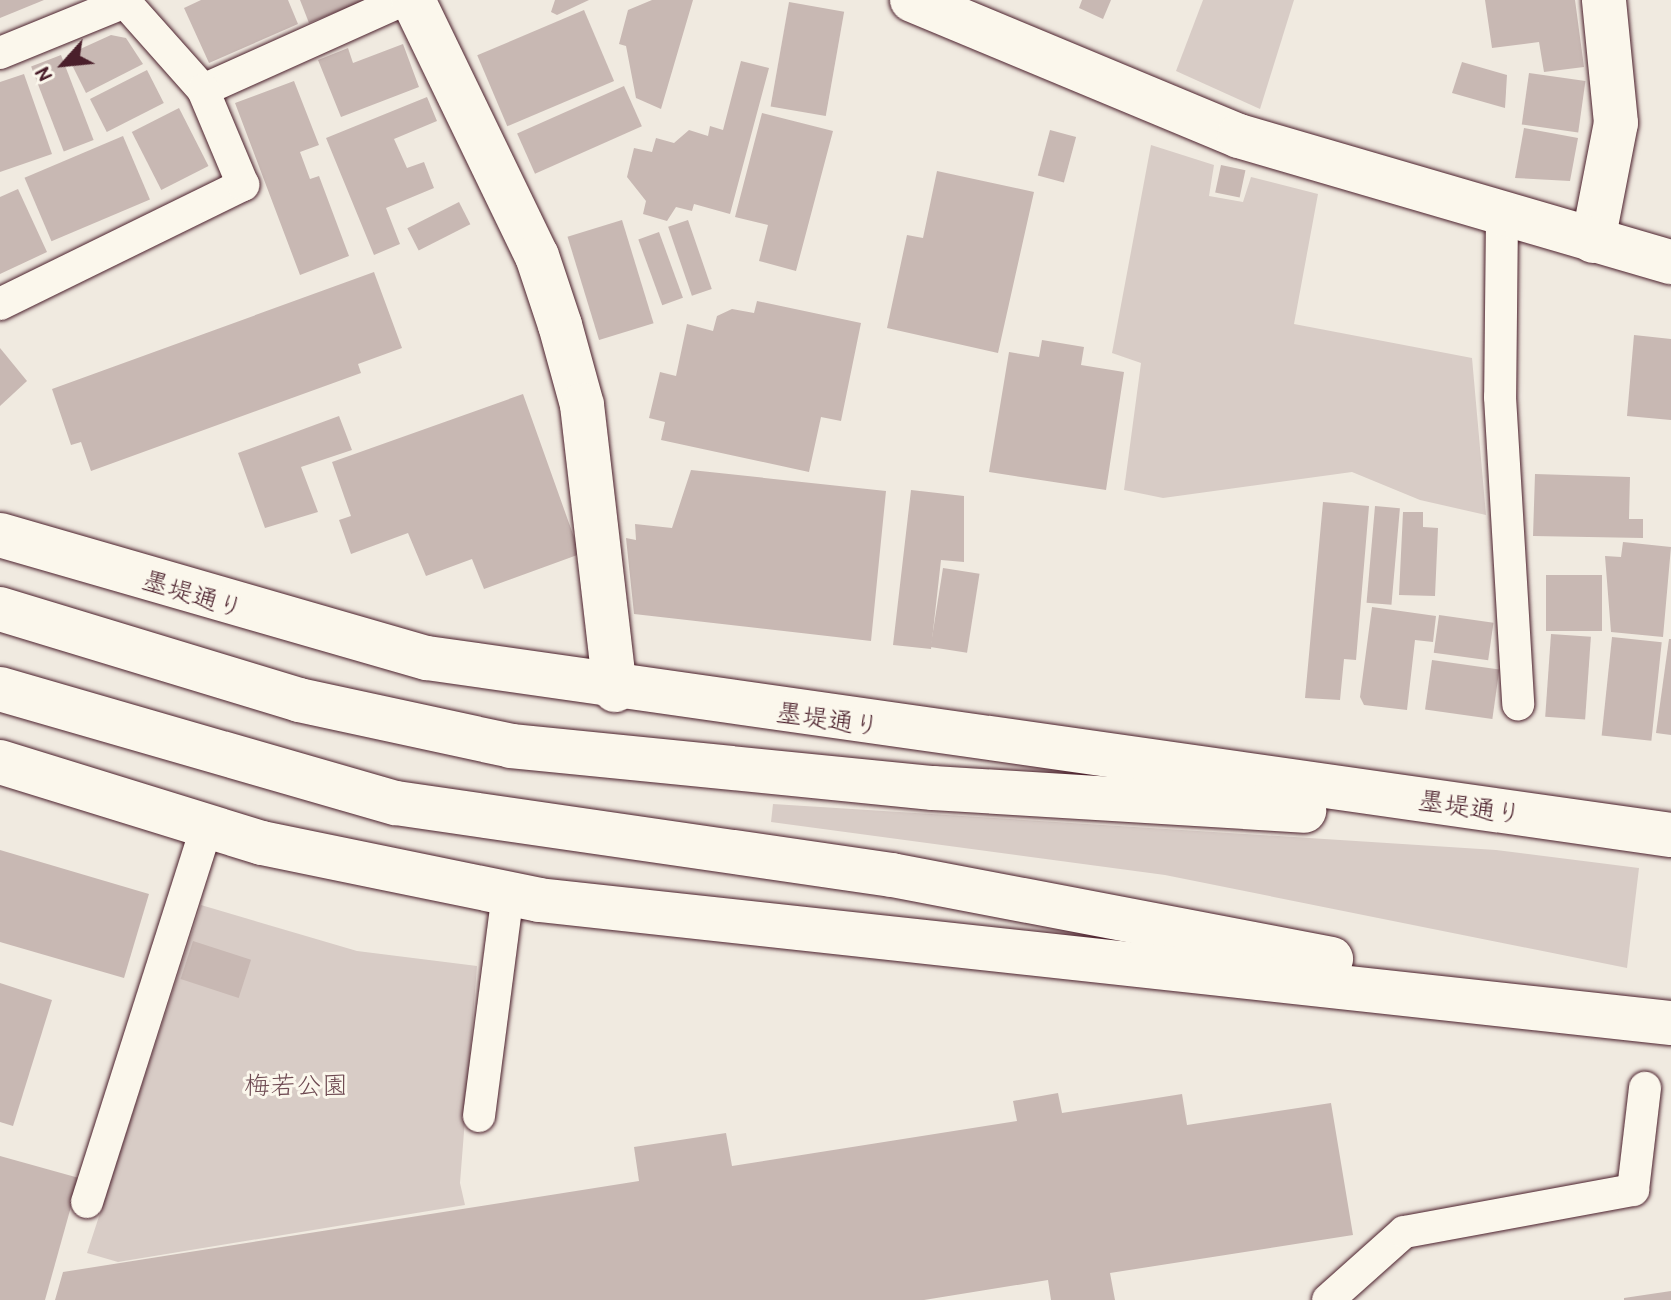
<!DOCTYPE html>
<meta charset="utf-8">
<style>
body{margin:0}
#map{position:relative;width:1671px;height:1300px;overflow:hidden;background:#f0eae0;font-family:"Patrick Hand","Klee One",sans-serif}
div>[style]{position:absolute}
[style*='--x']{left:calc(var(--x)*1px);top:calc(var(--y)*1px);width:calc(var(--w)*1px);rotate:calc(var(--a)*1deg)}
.green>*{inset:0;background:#d8ccc6}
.building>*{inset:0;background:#c8b8b3;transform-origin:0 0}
.roads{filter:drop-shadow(0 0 2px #4a1f2b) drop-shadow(0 0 2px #4a1f2b)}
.service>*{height:32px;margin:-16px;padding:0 16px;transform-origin:16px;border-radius:16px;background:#fbf7ec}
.minor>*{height:44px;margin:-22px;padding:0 22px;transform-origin:22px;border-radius:22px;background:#fbf7ec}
.tertiary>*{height:44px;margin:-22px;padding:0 22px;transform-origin:22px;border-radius:22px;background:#fbf7ec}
.secondary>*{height:44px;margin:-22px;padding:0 22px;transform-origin:22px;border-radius:22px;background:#fbf7ec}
span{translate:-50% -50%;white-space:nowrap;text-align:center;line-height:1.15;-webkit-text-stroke:6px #fbf7ec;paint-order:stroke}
.street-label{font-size:26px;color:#4a1f2b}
.park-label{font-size:26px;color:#6e4a52}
.north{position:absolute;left:24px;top:24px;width:80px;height:80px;-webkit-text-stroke:6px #fbf7ec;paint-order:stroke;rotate:243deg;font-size:22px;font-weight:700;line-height:32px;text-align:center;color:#4a1f2b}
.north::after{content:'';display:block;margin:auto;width:28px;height:36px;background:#4a1f2b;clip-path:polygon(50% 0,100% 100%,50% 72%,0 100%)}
</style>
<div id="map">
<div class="green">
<i style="clip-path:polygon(1203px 0,1294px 0,1260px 109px,1176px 71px)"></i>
<i style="clip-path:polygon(1151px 145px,1214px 165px,1209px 196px,1243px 202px,1251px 177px,1318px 194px,1294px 324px,1472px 358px,1486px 515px,1420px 500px,1352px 472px,1163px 498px,1124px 490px,1141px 363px,1112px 353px)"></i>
<i style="clip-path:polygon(773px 804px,1496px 850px,1639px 868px,1627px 968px,1165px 875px,771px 822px)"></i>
<i style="clip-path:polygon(201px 905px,357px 951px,477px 966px,460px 1183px,465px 1205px,118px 1262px,87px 1253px)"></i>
</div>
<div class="building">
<i style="clip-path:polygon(0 0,44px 0,0 18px)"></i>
<i style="clip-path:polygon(201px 0,288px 0,298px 24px,209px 63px,184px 8px)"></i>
<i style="clip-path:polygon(300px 0,366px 0,309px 23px)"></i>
<i style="clip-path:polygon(555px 0,589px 0,557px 15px,551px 12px)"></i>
<i style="clip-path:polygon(693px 0,661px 109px,636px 98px,626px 46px,619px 44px,628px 10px,652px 0)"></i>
<i style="clip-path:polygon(1082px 0,1111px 0,1103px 19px,1079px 8px)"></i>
<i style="clip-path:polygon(1485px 0,1575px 0,1584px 67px,1544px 72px,1539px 42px,1492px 48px)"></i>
<i style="left:789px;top:2px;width:56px;height:106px;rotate:10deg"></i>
<i style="left:584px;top:10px;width:77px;height:116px;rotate:67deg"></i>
<i style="clip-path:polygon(111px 35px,126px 38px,143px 64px,86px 93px,67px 55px)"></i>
<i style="clip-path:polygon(403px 44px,419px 87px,341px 117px,318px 60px,348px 48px,353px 63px)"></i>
<i style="left:61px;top:55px;width:91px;height:32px;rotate:69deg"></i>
<i style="clip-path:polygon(741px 61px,769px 68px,730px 214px,694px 204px,692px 211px,676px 207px,667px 221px,643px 214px,646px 201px,627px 177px,634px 148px,652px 152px,656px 138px,674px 143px,689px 130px,708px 136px,710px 126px,723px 130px)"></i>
<i style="clip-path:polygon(1462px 62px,1507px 75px,1505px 108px,1452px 93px)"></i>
<i style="left:147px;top:70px;width:37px;height:64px;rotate:63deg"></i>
<i style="left:1529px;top:73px;width:57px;height:52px;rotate:8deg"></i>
<i style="clip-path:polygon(24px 74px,52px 154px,0 172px,0 82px)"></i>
<i style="clip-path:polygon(294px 81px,319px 145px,300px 152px,310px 179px,319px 176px,349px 256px,300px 275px,235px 103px)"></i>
<i style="left:624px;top:86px;width:44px;height:117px;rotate:66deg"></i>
<i style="clip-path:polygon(427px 97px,437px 121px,394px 139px,407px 168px,424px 162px,434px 188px,386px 208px,400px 244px,374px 255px,326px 138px)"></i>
<i style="left:179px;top:108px;width:65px;height:53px;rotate:63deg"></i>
<i style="clip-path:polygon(762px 113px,833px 131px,796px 271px,759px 261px,768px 225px,735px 217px)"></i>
<i style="clip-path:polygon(1524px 128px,1578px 138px,1570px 181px,1515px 178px)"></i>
<i style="left:1050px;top:130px;width:27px;height:47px;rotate:15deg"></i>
<i style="left:123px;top:136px;width:69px;height:107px;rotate:67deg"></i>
<i style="left:1221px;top:165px;width:25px;height:28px;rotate:12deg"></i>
<i style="clip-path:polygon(937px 171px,1034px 192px,998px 353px,887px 328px,907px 235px,923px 238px)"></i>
<i style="clip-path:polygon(18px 189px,47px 252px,0 274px,0 197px)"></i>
<i style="left:459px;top:202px;width:25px;height:58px;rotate:63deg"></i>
<i style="left:622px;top:220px;width:108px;height:57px;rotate:73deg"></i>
<i style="left:688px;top:220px;width:73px;height:21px;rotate:71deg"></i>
<i style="left:659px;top:232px;width:70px;height:22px;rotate:70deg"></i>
<i style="clip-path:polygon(374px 272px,402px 348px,358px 364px,361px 373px,91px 471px,81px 442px,71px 445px,52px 389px)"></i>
<i style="clip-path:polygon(757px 301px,861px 323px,841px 421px,821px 417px,809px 472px,661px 440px,665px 422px,649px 418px,660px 372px,676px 376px,687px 324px,713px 331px,717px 316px,732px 309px,754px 313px)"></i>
<i style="clip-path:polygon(1634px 335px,1671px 339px,1671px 420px,1627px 416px)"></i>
<i style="clip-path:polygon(1042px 340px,1084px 347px,1081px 365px,1124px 372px,1106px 490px,989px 472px,1009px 352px,1039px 357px)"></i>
<i style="clip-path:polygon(0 348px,27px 381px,0 406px)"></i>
<i style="clip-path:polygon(523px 394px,580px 554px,484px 589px,472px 559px,426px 576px,408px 533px,351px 554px,339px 520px,351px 516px,332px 462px)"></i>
<i style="clip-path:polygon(339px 416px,352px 450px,301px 467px,318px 512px,265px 528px,238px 453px)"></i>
<i style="clip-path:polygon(691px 470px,886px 491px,871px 641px,634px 614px,626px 538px,636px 540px,635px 524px,672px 528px)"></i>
<i style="clip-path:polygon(1535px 474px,1630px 477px,1629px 519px,1643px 519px,1643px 538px,1533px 536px)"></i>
<i style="clip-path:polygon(911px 490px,964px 496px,964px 562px,941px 560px,931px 649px,893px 645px)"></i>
<i style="clip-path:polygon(1323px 502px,1369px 506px,1356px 660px,1344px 659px,1340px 700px,1305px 698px)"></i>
<i style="left:1375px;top:506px;width:25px;height:97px;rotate:5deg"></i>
<i style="clip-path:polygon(1403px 512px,1423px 512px,1423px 527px,1438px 528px,1435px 596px,1399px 595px)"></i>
<i style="clip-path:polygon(1623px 542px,1671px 547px,1663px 637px,1611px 632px,1605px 556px,1621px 557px)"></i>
<i style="left:943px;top:568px;width:37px;height:80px;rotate:9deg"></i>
<i style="left:1546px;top:575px;width:56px;height:56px"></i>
<i style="clip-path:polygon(1372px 607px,1436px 616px,1433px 642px,1415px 640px,1407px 710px,1364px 705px,1360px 697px)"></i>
<i style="left:1439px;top:615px;width:55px;height:38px;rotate:8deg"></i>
<i style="left:1551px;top:634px;width:40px;height:83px;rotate:4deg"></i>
<i style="left:1612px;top:637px;width:50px;height:99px;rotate:6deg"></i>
<i style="clip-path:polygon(1669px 639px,1671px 639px,1671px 735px,1656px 733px)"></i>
<i style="left:1432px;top:660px;width:68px;height:50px;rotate:8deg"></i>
<i style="clip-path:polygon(0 850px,149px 894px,124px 978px,0 942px)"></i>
<i style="left:193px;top:941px;width:61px;height:40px;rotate:18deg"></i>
<i style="clip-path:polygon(0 983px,52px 1000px,13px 1126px,0 1122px)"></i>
<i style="clip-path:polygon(1058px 1093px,1062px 1113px,1182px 1094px,1187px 1125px,1331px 1103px,1353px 1235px,1110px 1273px,1115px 1300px,1051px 1300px,1048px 1280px,924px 1300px,55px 1300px,63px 1272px,639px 1181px,634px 1147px,726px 1133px,732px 1166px,1017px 1121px,1013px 1101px)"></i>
<i style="clip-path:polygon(0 1156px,79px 1178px,45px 1300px,0 1300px)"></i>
<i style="clip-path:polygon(1671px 1291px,1671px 1300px,1624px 1300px,1624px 1298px)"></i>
</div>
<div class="roads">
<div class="service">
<i style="--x:0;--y:53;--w:135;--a:-22.2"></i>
<i style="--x:125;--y:2;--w:118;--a:48.4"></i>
<i style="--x:203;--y:90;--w:219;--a:-24.2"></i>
<i style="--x:1502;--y:217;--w:180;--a:90.6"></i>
<i style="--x:1500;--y:397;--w:308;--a:86.6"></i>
<i style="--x:0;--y:304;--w:271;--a:-26.1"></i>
<i style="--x:243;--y:185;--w:103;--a:-112.8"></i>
<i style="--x:479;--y:1116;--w:224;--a:-82.6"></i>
<i style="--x:87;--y:1202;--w:395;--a:-72.3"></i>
<i style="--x:1328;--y:1300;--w:102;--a:-41.8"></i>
<i style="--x:1404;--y:1232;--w:233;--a:-10.4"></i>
<i style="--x:1633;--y:1190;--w:103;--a:-83.3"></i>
</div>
<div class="minor">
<i style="--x:413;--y:0;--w:284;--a:64.2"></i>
<i style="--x:537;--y:256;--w:73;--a:71.6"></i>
<i style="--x:560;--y:325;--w:83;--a:74.6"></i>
<i style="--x:582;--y:405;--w:287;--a:83.4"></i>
<i style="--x:1593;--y:241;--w:120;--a:-79"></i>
<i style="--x:1616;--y:123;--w:124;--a:-95.6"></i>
</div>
<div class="tertiary">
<i style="--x:912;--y:0;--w:354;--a:22.6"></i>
<i style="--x:1239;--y:136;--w:450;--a:16.3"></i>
</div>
<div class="secondary">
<i style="--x:0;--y:535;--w:444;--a:16.1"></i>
<i style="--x:427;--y:658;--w:1257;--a:8.1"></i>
<i style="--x:0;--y:609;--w:313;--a:16.9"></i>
<i style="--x:299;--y:700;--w:217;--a:12.2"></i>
<i style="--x:511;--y:746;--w:424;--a:5.7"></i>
<i style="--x:933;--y:788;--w:372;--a:3.5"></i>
<i style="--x:0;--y:689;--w:412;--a:16.1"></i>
<i style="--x:396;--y:803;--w:501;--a:8.26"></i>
<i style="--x:892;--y:875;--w:447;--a:10.8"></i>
<i style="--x:0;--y:762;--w:274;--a:17.2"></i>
<i style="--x:262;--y:843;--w:283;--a:11.6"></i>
<i style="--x:539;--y:900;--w:1139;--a:6.2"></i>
</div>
</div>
<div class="street-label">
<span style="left:193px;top:594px;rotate:17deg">墨堤通り</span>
<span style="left:828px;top:719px;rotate:8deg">墨堤通り</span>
<span style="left:1470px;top:807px;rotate:8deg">墨堤通り</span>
</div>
<div class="park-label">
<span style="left:296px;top:1085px">梅若公園</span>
</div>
<div class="north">N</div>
</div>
